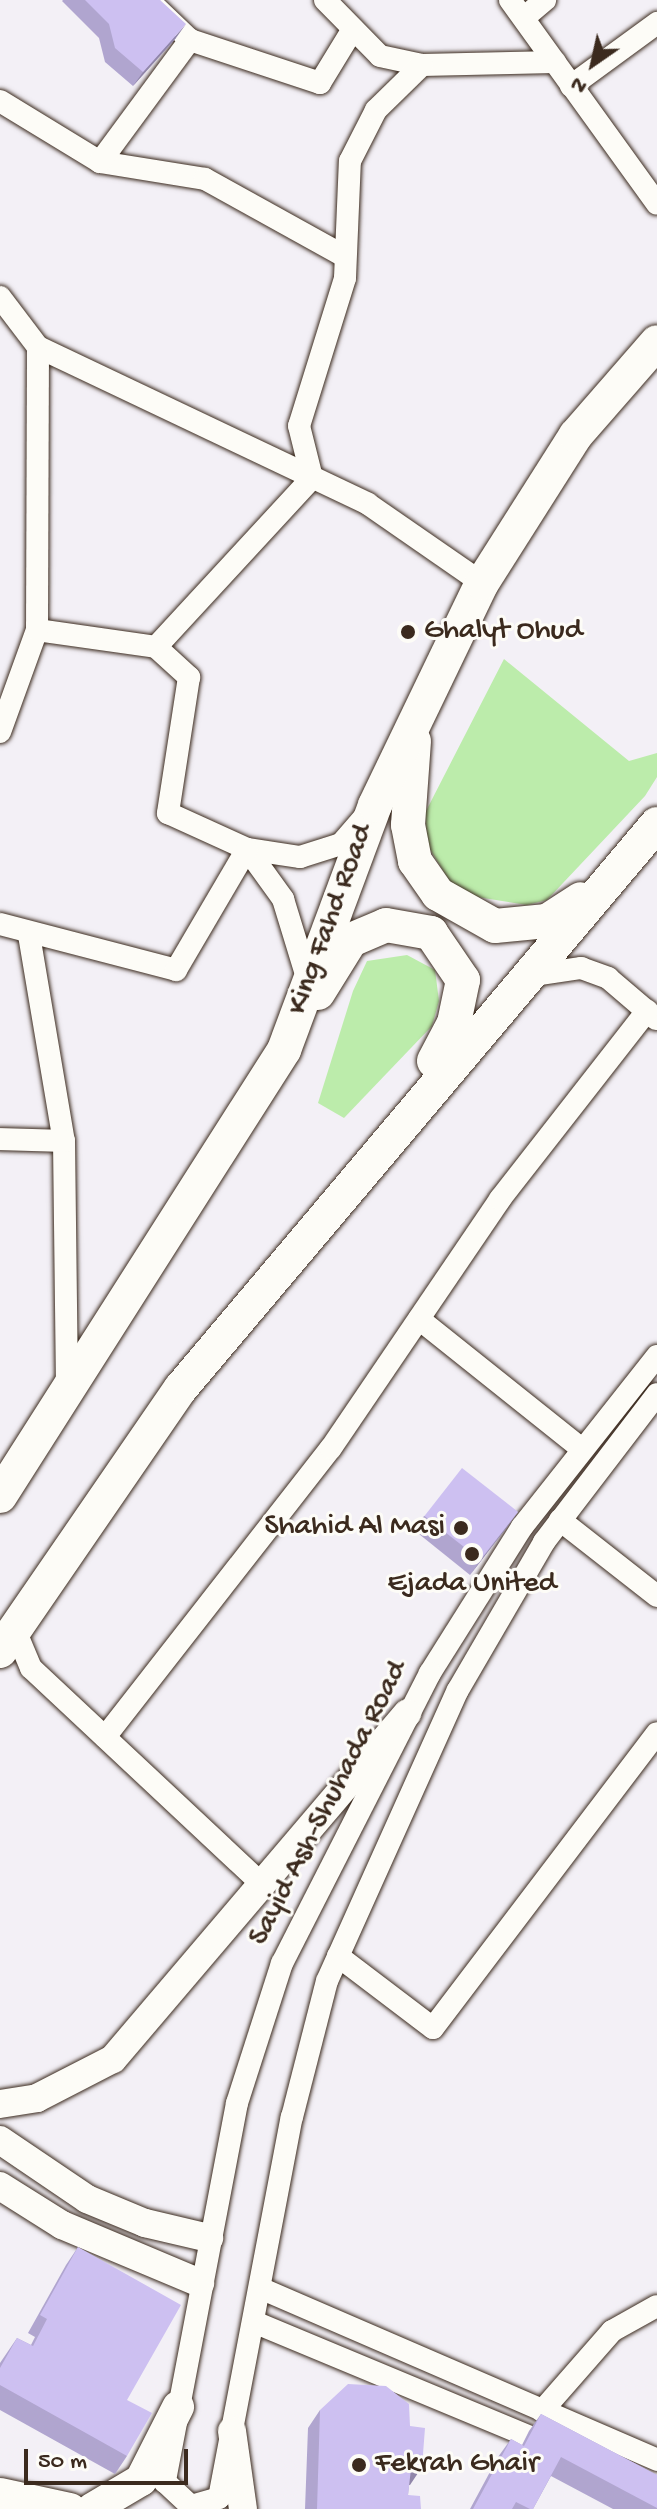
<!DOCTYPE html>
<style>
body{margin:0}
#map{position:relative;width:657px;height:2509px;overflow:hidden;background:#f3f0f6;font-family:"Gochi Hand",sans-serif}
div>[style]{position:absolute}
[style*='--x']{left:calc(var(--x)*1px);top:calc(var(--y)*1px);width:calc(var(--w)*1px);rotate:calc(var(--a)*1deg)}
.green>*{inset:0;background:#bcecab}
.roads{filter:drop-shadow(0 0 2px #3b2a1e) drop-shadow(0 0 2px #3b2a1e)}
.minor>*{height:22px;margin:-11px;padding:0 11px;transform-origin:11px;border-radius:11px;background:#fdfcf7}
.tertiary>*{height:28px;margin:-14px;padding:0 14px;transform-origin:14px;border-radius:14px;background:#fdfcf7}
.secondary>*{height:32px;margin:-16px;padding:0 16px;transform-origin:16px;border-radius:16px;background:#fdfcf7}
.primary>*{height:34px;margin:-17px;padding:0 17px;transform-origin:17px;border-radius:17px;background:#fdfcf7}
.wall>*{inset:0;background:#b0a5cf}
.shaded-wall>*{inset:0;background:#9086a9}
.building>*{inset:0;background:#cdc0f1;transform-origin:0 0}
.dots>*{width:22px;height:22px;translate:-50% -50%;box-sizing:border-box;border:4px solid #fdfcf7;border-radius:50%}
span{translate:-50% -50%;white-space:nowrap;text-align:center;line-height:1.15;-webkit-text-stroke:6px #fdfcf7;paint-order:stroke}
.poi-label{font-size:30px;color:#3b2a1e}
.left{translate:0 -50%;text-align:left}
.right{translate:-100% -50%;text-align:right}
.street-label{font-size:30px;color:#3b2a1e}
.north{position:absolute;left:553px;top:24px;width:80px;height:80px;-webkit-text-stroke:6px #fdfcf7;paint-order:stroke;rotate:214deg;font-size:22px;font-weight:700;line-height:32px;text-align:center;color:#3b2a1e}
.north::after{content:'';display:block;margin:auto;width:28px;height:36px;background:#3b2a1e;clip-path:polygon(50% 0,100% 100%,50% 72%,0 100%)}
.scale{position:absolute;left:24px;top:2449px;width:164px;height:36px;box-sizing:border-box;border:4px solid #3b2a1e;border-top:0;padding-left:10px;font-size:24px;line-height:28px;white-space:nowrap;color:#3b2a1e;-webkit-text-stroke:6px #fdfcf7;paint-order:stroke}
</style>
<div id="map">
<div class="green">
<i style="clip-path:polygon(504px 659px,629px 761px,657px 753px,657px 777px,645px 796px,547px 900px,527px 905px,477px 897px,450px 882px,428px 846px,425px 813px)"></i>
<i style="clip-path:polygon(407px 955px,435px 970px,439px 1001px,432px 1026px,344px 1118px,318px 1103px,353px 991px,367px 961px)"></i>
</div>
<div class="roads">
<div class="minor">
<i style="--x:148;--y:0;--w:58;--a:43.6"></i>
<i style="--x:190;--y:40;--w:137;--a:18.3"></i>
<i style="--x:320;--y:83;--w:63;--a:-58.6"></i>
<i style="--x:325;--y:0;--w:78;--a:45.5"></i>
<i style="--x:380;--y:56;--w:43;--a:12.1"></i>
<i style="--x:422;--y:65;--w:133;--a:-1.3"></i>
<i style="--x:510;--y:0;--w:251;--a:54.2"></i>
<i style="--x:526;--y:16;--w:25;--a:-40"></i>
<i style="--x:571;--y:86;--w:107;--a:-36.2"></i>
<i style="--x:0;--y:101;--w:117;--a:31.4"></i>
<i style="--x:100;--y:162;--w:106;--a:9.2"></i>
<i style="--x:205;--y:179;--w:157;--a:29"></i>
<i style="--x:100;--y:162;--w:152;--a:-53.6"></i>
<i style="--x:0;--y:297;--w:63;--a:52.8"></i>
<i style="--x:38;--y:347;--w:365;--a:25.4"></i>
<i style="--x:368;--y:504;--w:139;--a:34.7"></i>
<i style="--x:37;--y:630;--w:120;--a:8.1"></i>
<i style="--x:156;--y:647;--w:230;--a:-47.3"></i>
<i style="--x:312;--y:478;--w:54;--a:-104"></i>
<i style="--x:299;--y:426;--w:155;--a:-72.7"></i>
<i style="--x:345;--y:278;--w:117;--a:-87.6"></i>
<i style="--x:350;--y:161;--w:57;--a:-63"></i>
<i style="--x:376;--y:110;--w:64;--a:-44.4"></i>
<i style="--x:156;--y:647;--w:45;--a:42.3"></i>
<i style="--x:189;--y:677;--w:138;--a:98.8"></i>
<i style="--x:168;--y:813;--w:87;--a:24.5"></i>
<i style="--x:247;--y:849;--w:54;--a:8.6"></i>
<i style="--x:300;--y:857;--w:43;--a:-17.6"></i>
<i style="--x:341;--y:844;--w:35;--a:-49"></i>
<i style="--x:0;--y:732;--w:109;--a:-70.1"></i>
<i style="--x:37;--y:630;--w:283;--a:-89.8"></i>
<i style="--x:247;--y:849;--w:62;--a:54.2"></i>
<i style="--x:283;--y:899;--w:86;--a:73"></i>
<i style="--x:0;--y:924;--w:182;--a:14.6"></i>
<i style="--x:176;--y:970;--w:140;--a:-59.6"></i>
<i style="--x:29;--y:935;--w:209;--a:80.4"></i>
<i style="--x:64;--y:1141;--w:246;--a:89.3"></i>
<i style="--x:533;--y:975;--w:49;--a:-8.3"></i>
<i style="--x:581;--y:968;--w:29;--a:20"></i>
<i style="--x:608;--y:978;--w:63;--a:40.5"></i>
<i style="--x:0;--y:1139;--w:64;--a:1.8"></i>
<i style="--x:419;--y:1319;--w:208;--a:38.6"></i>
<i style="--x:657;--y:1356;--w:218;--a:128.3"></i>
<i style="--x:522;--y:1527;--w:173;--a:122.2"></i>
<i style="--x:430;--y:1673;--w:326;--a:117"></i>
<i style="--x:282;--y:1963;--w:147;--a:107.8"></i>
<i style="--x:237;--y:2103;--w:386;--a:100.8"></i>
<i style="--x:165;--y:2482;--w:35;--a:43"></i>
<i style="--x:191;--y:2506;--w:29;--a:-16"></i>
<i style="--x:219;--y:2498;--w:388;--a:-79.2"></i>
<i style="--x:292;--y:2117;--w:140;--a:-75.6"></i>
<i style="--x:327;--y:1981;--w:319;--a:-65.8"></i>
<i style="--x:458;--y:1690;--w:171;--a:-59.8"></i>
<i style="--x:544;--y:1542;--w:186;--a:-52.6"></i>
<i style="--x:560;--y:1520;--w:123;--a:38.1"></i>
<i style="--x:15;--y:1630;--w:41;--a:67.2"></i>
<i style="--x:31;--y:1668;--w:315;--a:43.1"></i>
<i style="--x:105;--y:1737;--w:367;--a:-52"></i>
<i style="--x:331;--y:1448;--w:301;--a:-55.8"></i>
<i style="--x:500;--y:1199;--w:239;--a:-52"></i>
<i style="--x:338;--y:1956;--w:119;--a:37.2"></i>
<i style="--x:433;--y:2028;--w:370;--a:-52.8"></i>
<i style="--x:260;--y:2288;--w:433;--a:23.4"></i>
<i style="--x:254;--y:2322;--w:323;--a:22.6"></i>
<i style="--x:542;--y:2411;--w:106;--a:-48.8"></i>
<i style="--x:612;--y:2331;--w:51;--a:-29.1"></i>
</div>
<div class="tertiary">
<i style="--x:0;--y:2104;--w:37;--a:-9"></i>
<i style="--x:37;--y:2098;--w:85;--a:-27.2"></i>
<i style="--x:113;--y:2059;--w:454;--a:-49.6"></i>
<i style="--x:0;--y:2140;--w:105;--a:34.1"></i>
<i style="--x:87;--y:2199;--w:63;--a:22.5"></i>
<i style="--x:145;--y:2223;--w:66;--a:13.2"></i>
<i style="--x:0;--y:2186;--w:73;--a:32.2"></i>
<i style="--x:62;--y:2225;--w:150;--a:22.8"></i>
<i style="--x:232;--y:2431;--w:79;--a:82"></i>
</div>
<div class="secondary">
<i style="--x:0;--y:2494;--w:72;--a:12.1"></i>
<i style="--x:92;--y:2509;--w:57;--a:-30.6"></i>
<i style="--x:141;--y:2480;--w:82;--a:-63.1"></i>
</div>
<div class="primary">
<i style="--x:414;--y:741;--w:84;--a:94.1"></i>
<i style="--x:408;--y:825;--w:37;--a:79"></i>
<i style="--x:415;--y:861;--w:40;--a:55.1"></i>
<i style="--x:438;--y:894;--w:65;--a:29.3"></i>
<i style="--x:495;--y:926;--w:52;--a:-5.5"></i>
<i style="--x:547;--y:921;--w:40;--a:-32.9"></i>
<i style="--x:318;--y:993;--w:62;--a:-58.1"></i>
<i style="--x:351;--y:940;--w:38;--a:-23"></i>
<i style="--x:386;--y:925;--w:46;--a:10.1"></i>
<i style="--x:431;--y:933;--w:57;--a:55.8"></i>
<i style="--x:463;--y:980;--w:44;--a:101.8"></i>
<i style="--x:454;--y:1023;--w:43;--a:117.8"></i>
<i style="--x:0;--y:1496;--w:529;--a:-57.51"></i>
<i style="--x:284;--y:1050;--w:261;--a:-69.6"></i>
<i style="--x:375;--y:805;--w:246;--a:-64.3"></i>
<i style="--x:482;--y:583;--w:175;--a:-57.6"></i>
<i style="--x:576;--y:435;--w:123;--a:-48.9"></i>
<i style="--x:0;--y:1651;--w:319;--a:-55.5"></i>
<i style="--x:181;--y:1388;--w:738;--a:-49.84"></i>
</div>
</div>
<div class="wall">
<i style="clip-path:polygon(63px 0,160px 0,176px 38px,133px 86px,105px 62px,99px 38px,62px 1px)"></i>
<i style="clip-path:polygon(518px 1512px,470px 1575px,414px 1530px,424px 1516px)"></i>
<i style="clip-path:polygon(78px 2247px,127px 2400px,127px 2456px,115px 2474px,0 2410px,0 2363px,17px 2338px,31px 2345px,35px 2337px,28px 2333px,66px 2265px)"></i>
<i style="clip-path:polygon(320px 2410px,410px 2426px,422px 2467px,409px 2485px,408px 2495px,421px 2509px,305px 2509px,308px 2428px)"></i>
<i style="clip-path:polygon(541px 2414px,657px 2475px,657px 2509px,613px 2509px,551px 2476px,533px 2509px,470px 2509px,498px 2457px,511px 2439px,522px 2445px,529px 2431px)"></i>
</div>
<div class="shaded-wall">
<i style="clip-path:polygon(186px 24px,176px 38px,133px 86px,143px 72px)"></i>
<i style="clip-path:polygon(518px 1512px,508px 1526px,470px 1575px,480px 1561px)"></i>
<i style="clip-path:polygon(422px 2467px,410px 2485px,398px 2486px,411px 2469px)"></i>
</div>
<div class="building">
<i style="clip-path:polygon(85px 0,160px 0,186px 24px,143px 72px,115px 48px,109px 24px)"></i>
<i style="left:462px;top:1468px;width:71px;height:61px;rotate:38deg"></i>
<i style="clip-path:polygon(78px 2247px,181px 2305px,127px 2400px,152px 2413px,127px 2456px,0 2385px,0 2368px,17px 2338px,33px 2346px,47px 2319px,40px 2315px)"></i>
<i style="clip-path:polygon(348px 2384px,386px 2386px,409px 2404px,410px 2426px,425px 2428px,422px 2467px,411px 2469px,408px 2495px,420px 2496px,421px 2509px,317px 2509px,320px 2410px)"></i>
<i style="clip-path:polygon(541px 2414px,657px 2475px,657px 2508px,561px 2457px,533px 2509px,530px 2509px,516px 2502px,512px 2509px,473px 2509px,511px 2439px,524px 2446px)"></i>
</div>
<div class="dots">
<i style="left:408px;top:632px;background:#3b2a1e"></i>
<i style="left:461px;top:1528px;background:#3b2a1e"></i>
<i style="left:472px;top:1554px;background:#3b2a1e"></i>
<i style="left:359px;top:2465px;background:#3b2a1e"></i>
</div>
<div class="poi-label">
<span class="left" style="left:424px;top:632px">Ghalyt Ohud</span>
<span class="right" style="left:445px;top:1528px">Shahid Al Masi</span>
<span style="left:472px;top:1585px">Ejada United</span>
<span class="left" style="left:375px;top:2465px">Fekrah Ghair</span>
</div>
<div class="street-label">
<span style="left:332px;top:920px;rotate:-70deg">King Fahd Road</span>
<span style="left:330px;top:1804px;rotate:-63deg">Sayid Ash-Shuhada Road</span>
</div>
<div class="north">N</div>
<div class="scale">50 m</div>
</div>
